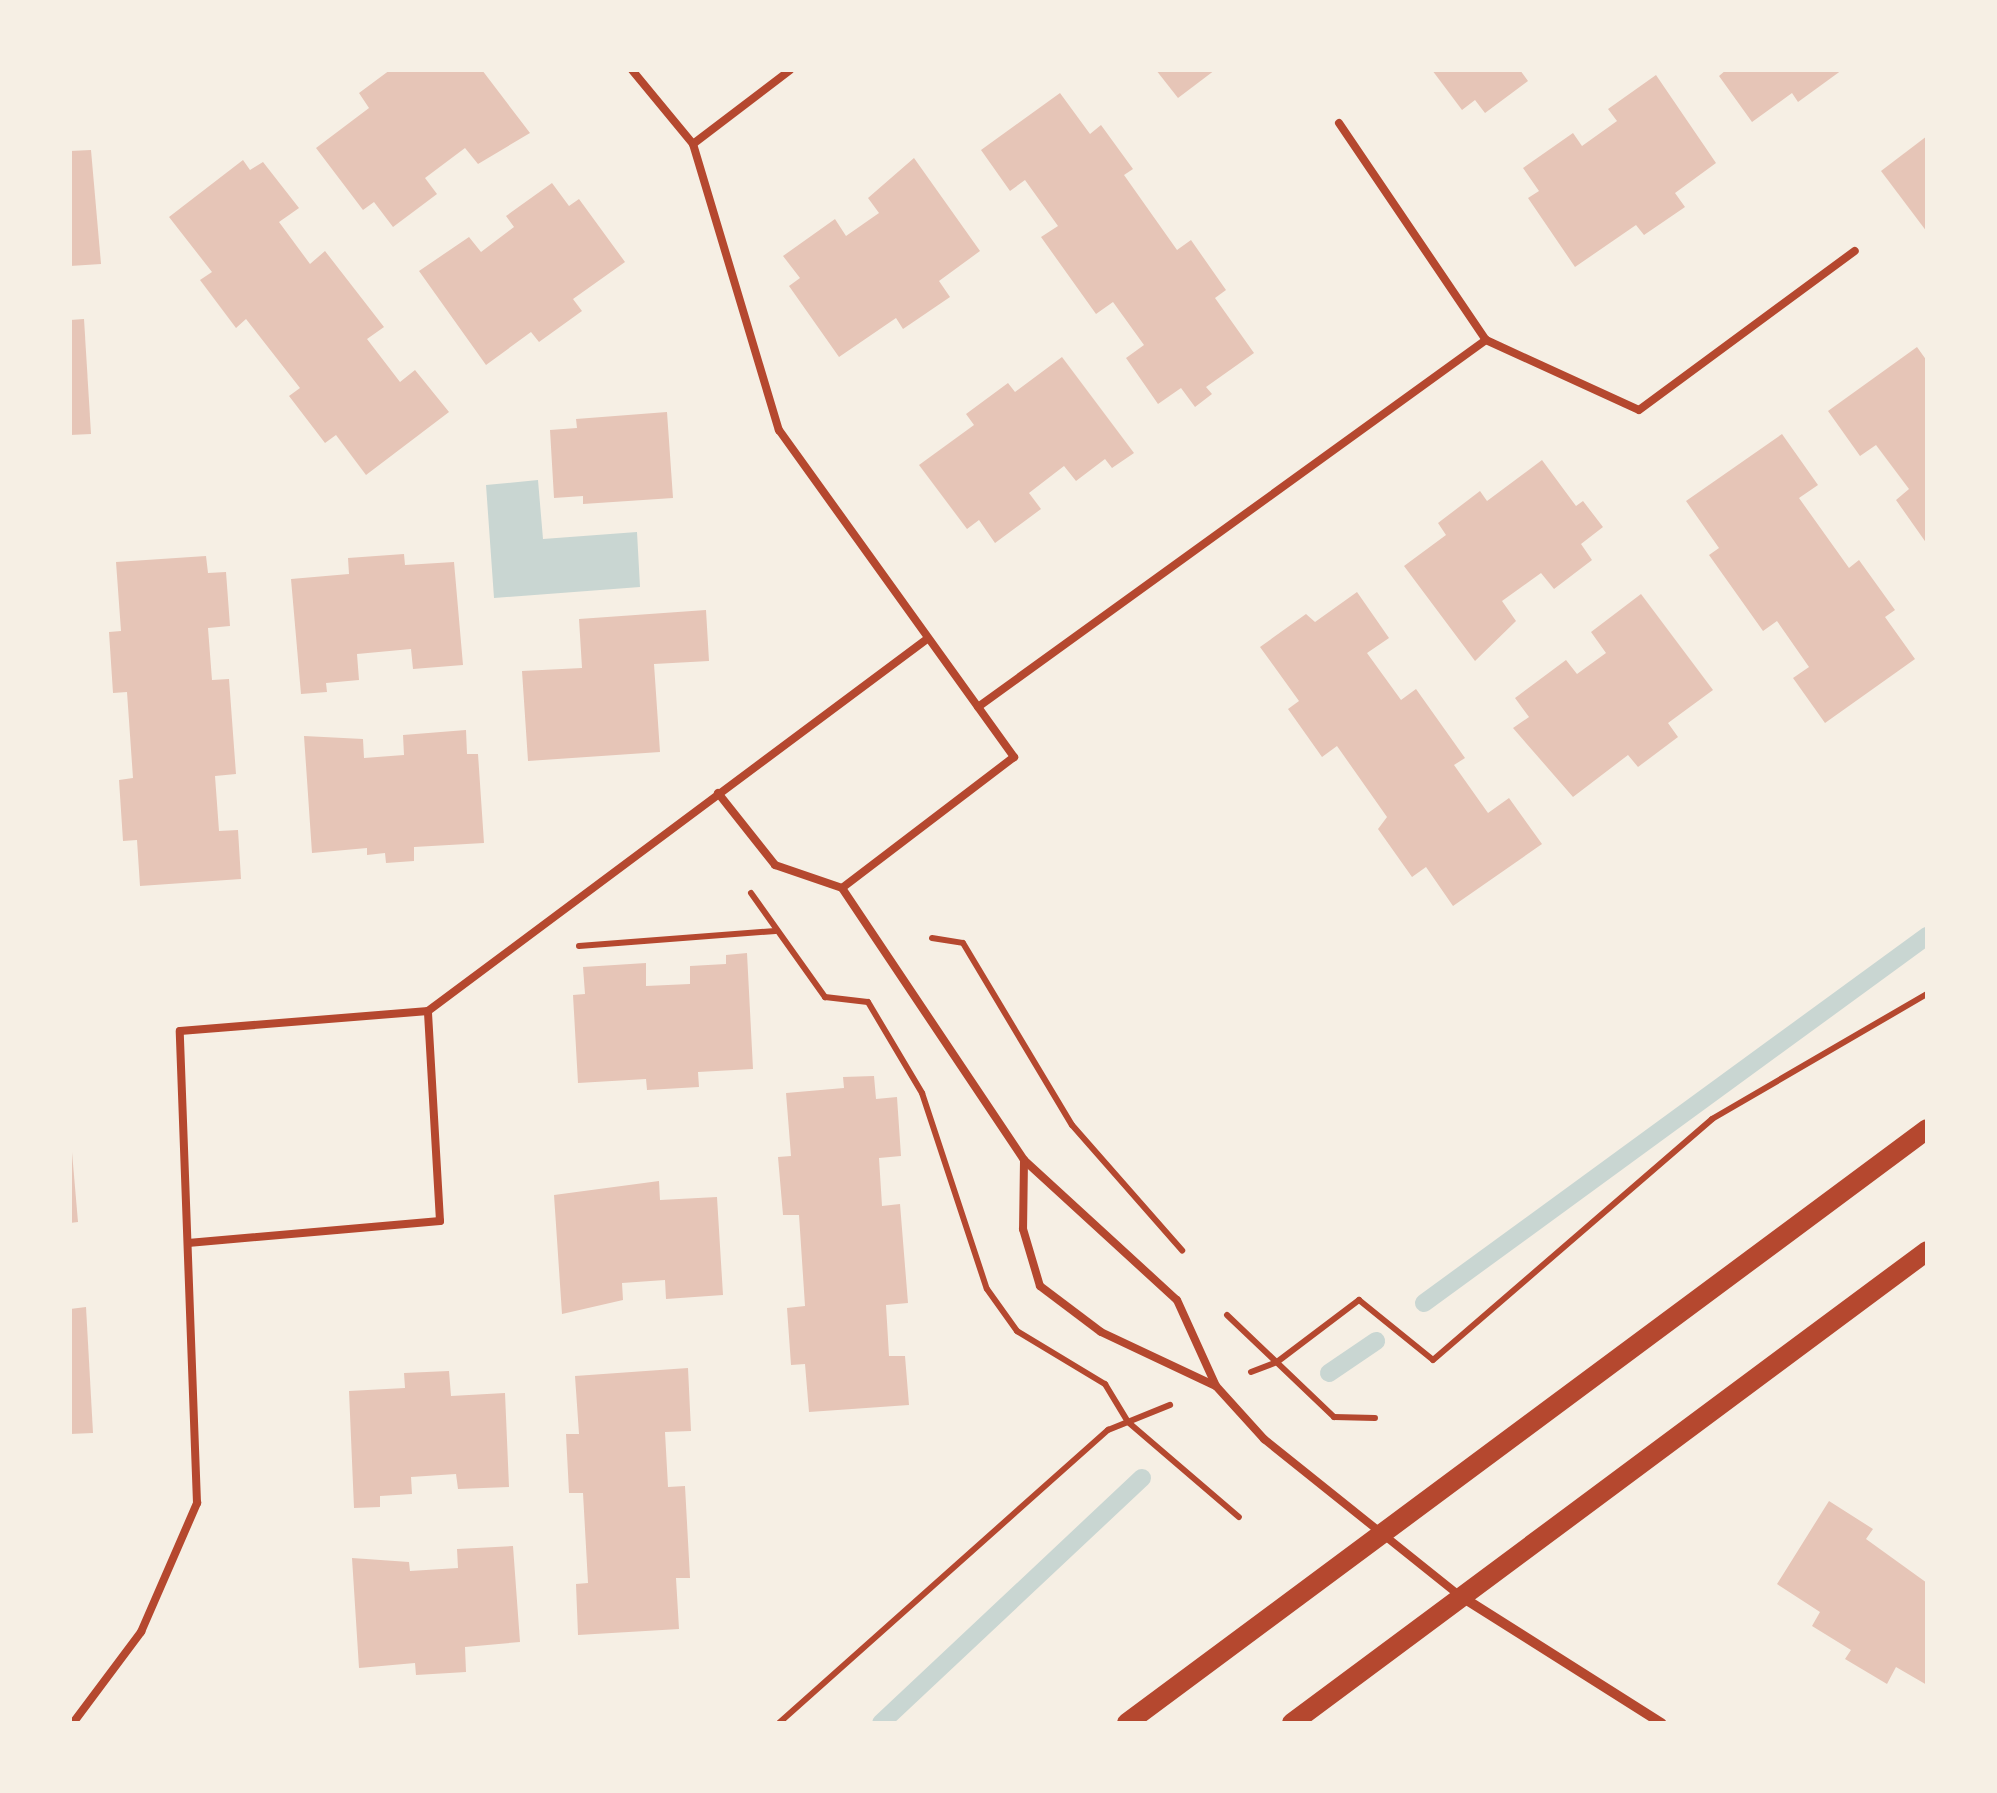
<!DOCTYPE html>
<style>
body{margin:0}
#map{position:relative;width:1997px;height:1793px;overflow:hidden;background:#f6efe4;font-family:Lora,serif}
div>[style]{position:absolute}
[style*='--x']{left:calc(var(--x)*1px);top:calc(var(--y)*1px);width:calc(var(--w)*1px);rotate:calc(var(--a)*1deg)}
.water>*{inset:0;background:#c9d6d2}
.stream>*{height:18px;margin:-9px;padding:0 9px;transform-origin:9px;border-radius:9px;background:#c9d6d2}
.building>*{inset:0;background:#e6c5b7}
.path>*{height:6px;margin:-3px;padding:0 3px;transform-origin:3px;border-radius:3px;background:#b5482f}
.service>*{height:8px;margin:-4px;padding:0 4px;transform-origin:4px;border-radius:4px;background:#b5482f}
.minor>*{height:10px;margin:-5px;padding:0 5px;transform-origin:5px;border-radius:5px;background:#b5482f}
.secondary>*{height:20px;margin:-10px;padding:0 10px;transform-origin:10px;border-radius:10px;background:#b5482f}
span{translate:-50% -50%;white-space:nowrap;text-align:center;line-height:1.15;-webkit-text-stroke:10px #f6efe4;paint-order:stroke}
.frame{position:absolute;inset:0;border:72px solid #f6efe4;pointer-events:none}
</style>
<div id="map">
<div class="water">
<i style="clip-path:polygon(538px 480px,543px 539px,637px 532px,640px 587px,494px 598px,486px 485px)"></i>
</div>
<div class="stream">
<i style="--x:1424;--y:1303;--w:623;--a:-36.12"></i>
<i style="--x:1329;--y:1373;--w:57;--a:-34.2"></i>
<i style="--x:881;--y:1723;--w:358;--a:-43.2"></i>
</div>
<div class="building">
<i style="clip-path:polygon(390px 70px,482px 70px,530px 133px,478px 164px,465px 148px,425px 178px,437px 194px,393px 227px,374px 202px,363px 210px,316px 148px,369px 108px,359px 93px)"></i>
<i style="clip-path:polygon(1156px 70px,1215px 70px,1178px 98px)"></i>
<i style="clip-path:polygon(1432px 70px,1520px 70px,1528px 81px,1485px 113px,1475px 100px,1462px 110px)"></i>
<i style="clip-path:polygon(1726px 70px,1842px 70px,1798px 102px,1792px 93px,1752px 122px,1719px 76px)"></i>
<i style="clip-path:polygon(1656px 75px,1716px 163px,1675px 193px,1685px 207px,1644px 235px,1636px 225px,1575px 267px,1528px 198px,1539px 191px,1523px 168px,1573px 133px,1582px 146px,1617px 121px,1608px 109px)"></i>
<i style="clip-path:polygon(1060px 93px,1090px 134px,1101px 125px,1133px 169px,1124px 175px,1177px 250px,1191px 240px,1226px 290px,1215px 298px,1254px 353px,1206px 387px,1212px 394px,1195px 407px,1181px 388px,1158px 404px,1126px 358px,1144px 345px,1113px 302px,1096px 314px,1041px 237px,1058px 226px,1025px 180px,1010px 191px,981px 150px)"></i>
<i style="clip-path:polygon(1927px 136px,1927px 232px,1881px 171px)"></i>
<i style="clip-path:polygon(91px 150px,101px 264px,70px 266px,70px 151px)"></i>
<i style="clip-path:polygon(914px 158px,980px 251px,939px 281px,950px 297px,903px 329px,896px 318px,839px 357px,789px 286px,800px 278px,783px 256px,835px 219px,846px 236px,879px 213px,868px 198px)"></i>
<i style="clip-path:polygon(243px 160px,250px 170px,263px 162px,299px 208px,279px 222px,310px 264px,325px 251px,384px 327px,367px 339px,400px 382px,415px 370px,449px 412px,366px 475px,336px 435px,325px 443px,289px 396px,300px 388px,246px 319px,236px 328px,200px 280px,212px 272px,169px 217px)"></i>
<i style="clip-path:polygon(552px 183px,569px 206px,579px 199px,625px 262px,573px 299px,582px 311px,539px 342px,531px 332px,486px 365px,419px 271px,469px 237px,481px 252px,514px 227px,506px 216px)"></i>
<i style="clip-path:polygon(84px 319px,91px 434px,70px 435px,70px 320px)"></i>
<i style="clip-path:polygon(1917px 347px,1927px 361px,1927px 544px,1896px 500px,1909px 489px,1876px 445px,1860px 456px,1828px 411px)"></i>
<i style="clip-path:polygon(1062px 357px,1134px 453px,1112px 468px,1105px 459px,1076px 481px,1064px 466px,1029px 493px,1041px 509px,995px 543px,979px 520px,967px 529px,919px 465px,974px 425px,966px 414px,1008px 383px,1015px 392px)"></i>
<i style="clip-path:polygon(667px 412px,673px 498px,583px 504px,583px 496px,554px 498px,550px 430px,577px 428px,576px 419px)"></i>
<i style="clip-path:polygon(1782px 434px,1818px 485px,1799px 498px,1849px 568px,1859px 560px,1895px 610px,1885px 617px,1915px 659px,1825px 723px,1793px 678px,1809px 667px,1777px 621px,1763px 631px,1709px 555px,1719px 548px,1686px 501px)"></i>
<i style="clip-path:polygon(1542px 460px,1576px 506px,1583px 501px,1603px 527px,1581px 544px,1592px 560px,1554px 589px,1541px 573px,1502px 601px,1516px 621px,1475px 661px,1404px 566px,1446px 535px,1438px 523px,1480px 491px,1487px 501px)"></i>
<i style="clip-path:polygon(404px 554px,405px 565px,454px 562px,463px 665px,413px 669px,411px 649px,357px 654px,359px 680px,326px 683px,327px 692px,301px 694px,291px 579px,349px 574px,348px 558px)"></i>
<i style="clip-path:polygon(206px 556px,208px 573px,226px 572px,230px 626px,208px 628px,212px 680px,229px 679px,236px 774px,215px 776px,219px 831px,238px 830px,241px 879px,140px 886px,137px 840px,123px 841px,119px 780px,133px 778px,127px 692px,113px 693px,109px 632px,121px 631px,116px 562px)"></i>
<i style="clip-path:polygon(1357px 592px,1389px 638px,1367px 653px,1401px 700px,1416px 689px,1465px 758px,1454px 765px,1488px 813px,1509px 798px,1542px 844px,1453px 906px,1426px 867px,1412px 877px,1378px 829px,1387px 817px,1337px 746px,1322px 757px,1288px 709px,1299px 701px,1260px 647px,1306px 614px,1315px 622px)"></i>
<i style="clip-path:polygon(1641px 594px,1713px 690px,1668px 723px,1678px 737px,1638px 767px,1628px 755px,1573px 797px,1513px 728px,1529px 717px,1515px 698px,1566px 660px,1577px 674px,1606px 653px,1591px 632px)"></i>
<i style="clip-path:polygon(706px 610px,709px 661px,654px 664px,660px 752px,528px 761px,522px 671px,582px 668px,579px 619px)"></i>
<i style="clip-path:polygon(466px 730px,467px 754px,478px 754px,484px 843px,414px 847px,414px 861px,386px 863px,385px 853px,367px 855px,367px 848px,312px 853px,304px 736px,363px 739px,364px 758px,404px 755px,403px 735px)"></i>
<i style="clip-path:polygon(747px 953px,753px 1069px,698px 1072px,699px 1087px,647px 1090px,646px 1079px,578px 1083px,573px 995px,585px 994px,583px 967px,646px 963px,646px 986px,690px 984px,690px 966px,726px 964px,726px 955px)"></i>
<i style="clip-path:polygon(874px 1076px,876px 1099px,897px 1097px,901px 1156px,879px 1158px,882px 1206px,900px 1204px,908px 1303px,886px 1305px,889px 1356px,905px 1356px,909px 1405px,809px 1412px,805px 1364px,791px 1365px,787px 1308px,805px 1306px,799px 1215px,783px 1215px,778px 1157px,791px 1156px,786px 1093px,844px 1088px,843px 1077px)"></i>
<i style="clip-path:polygon(70px 1129px,78px 1222px,70px 1223px)"></i>
<i style="clip-path:polygon(659px 1181px,660px 1200px,717px 1197px,723px 1295px,666px 1299px,665px 1280px,622px 1283px,623px 1300px,562px 1314px,554px 1195px)"></i>
<i style="clip-path:polygon(86px 1307px,93px 1433px,70px 1434px,70px 1309px)"></i>
<i style="clip-path:polygon(688px 1368px,691px 1431px,665px 1432px,668px 1487px,685px 1486px,690px 1578px,676px 1578px,679px 1629px,578px 1635px,576px 1584px,588px 1583px,583px 1493px,569px 1493px,566px 1434px,579px 1434px,575px 1376px)"></i>
<i style="clip-path:polygon(449px 1371px,451px 1396px,505px 1393px,509px 1487px,458px 1489px,456px 1474px,411px 1477px,412px 1494px,380px 1496px,380px 1507px,354px 1508px,349px 1391px,405px 1388px,404px 1373px)"></i>
<i style="clip-path:polygon(1829px 1501px,1873px 1529px,1866px 1539px,1927px 1583px,1927px 1685px,1896px 1667px,1887px 1684px,1845px 1659px,1851px 1650px,1812px 1626px,1820px 1612px,1777px 1584px)"></i>
<i style="clip-path:polygon(513px 1546px,520px 1642px,465px 1647px,466px 1672px,416px 1675px,415px 1663px,359px 1668px,352px 1558px,409px 1562px,410px 1571px,458px 1568px,457px 1549px)"></i>
</div>
<div class="path">
<i style="--x:751;--y:893;--w:128;--a:54.6"></i>
<i style="--x:825;--y:997;--w:43;--a:6.6"></i>
<i style="--x:868;--y:1002;--w:106;--a:59.3"></i>
<i style="--x:922;--y:1093;--w:206;--a:71.7"></i>
<i style="--x:987;--y:1289;--w:52;--a:54.5"></i>
<i style="--x:1017;--y:1331;--w:103;--a:31.1"></i>
<i style="--x:1105;--y:1384;--w:44;--a:58.8"></i>
<i style="--x:1128;--y:1422;--w:146;--a:40.6"></i>
<i style="--x:932;--y:938;--w:31;--a:9"></i>
<i style="--x:963;--y:943;--w:212;--a:59.1"></i>
<i style="--x:1072;--y:1125;--w:167;--a:48.7"></i>
<i style="--x:579;--y:946;--w:197;--a:-4.4"></i>
<i style="--x:1227;--y:1315;--w:148;--a:43.6"></i>
<i style="--x:1334;--y:1417;--w:41;--a:1.4"></i>
<i style="--x:1251;--y:1372;--w:28;--a:-21"></i>
<i style="--x:1277;--y:1362;--w:103;--a:-37.1"></i>
<i style="--x:1359;--y:1300;--w:95;--a:39"></i>
<i style="--x:1433;--y:1360;--w:369;--a:-40.8"></i>
<i style="--x:1712;--y:1119;--w:249;--a:-30.2"></i>
<i style="--x:779;--y:1723;--w:441;--a:-41.7"></i>
<i style="--x:1108;--y:1430;--w:67;--a:-22"></i>
</div>
<div class="service">
<i style="--x:632;--y:70;--w:96;--a:50.5"></i>
<i style="--x:693;--y:144;--w:299;--a:73.3"></i>
<i style="--x:779;--y:430;--w:403;--a:54.3"></i>
<i style="--x:1014;--y:757;--w:216;--a:142.7"></i>
<i style="--x:1339;--y:123;--w:262;--a:55.9"></i>
<i style="--x:1486;--y:340;--w:168;--a:24.6"></i>
<i style="--x:1639;--y:410;--w:268;--a:-36.4"></i>
<i style="--x:693;--y:144;--w:122;--a:-37.3"></i>
<i style="--x:978;--y:707;--w:627;--a:-35.85"></i>
<i style="--x:718;--y:793;--w:92;--a:51.6"></i>
<i style="--x:775;--y:865;--w:71;--a:18.9"></i>
<i style="--x:842;--y:888;--w:327;--a:56.2"></i>
<i style="--x:1024;--y:1160;--w:207;--a:42.5"></i>
<i style="--x:1177;--y:1300;--w:94;--a:65.6"></i>
<i style="--x:1216;--y:1386;--w:72;--a:47.8"></i>
<i style="--x:1264;--y:1439;--w:253;--a:38.7"></i>
<i style="--x:1024;--y:1160;--w:69;--a:90.8"></i>
<i style="--x:1023;--y:1229;--w:59;--a:73.4"></i>
<i style="--x:1040;--y:1286;--w:76;--a:37"></i>
<i style="--x:1101;--y:1332;--w:127;--a:25.2"></i>
<i style="--x:188;--y:1243;--w:253;--a:-5"></i>
<i style="--x:440;--y:1221;--w:210;--a:-93.3"></i>
<i style="--x:73;--y:1723;--w:114;--a:-53.2"></i>
<i style="--x:141;--y:1632;--w:141;--a:-66.5"></i>
<i style="--x:197;--y:1503;--w:472;--a:-92.1"></i>
<i style="--x:180;--y:1031;--w:249;--a:-4.6"></i>
<i style="--x:428;--y:1011;--w:622;--a:-36.7"></i>
</div>
<div class="minor">
<i style="--x:1462;--y:1597;--w:236;--a:32.3"></i>
</div>
<div class="secondary">
<i style="--x:1127;--y:1723;--w:996;--a:-36.59"></i>
<i style="--x:1292;--y:1723;--w:791;--a:-36.62"></i>
</div>
<div class="frame"></div>
</div>
